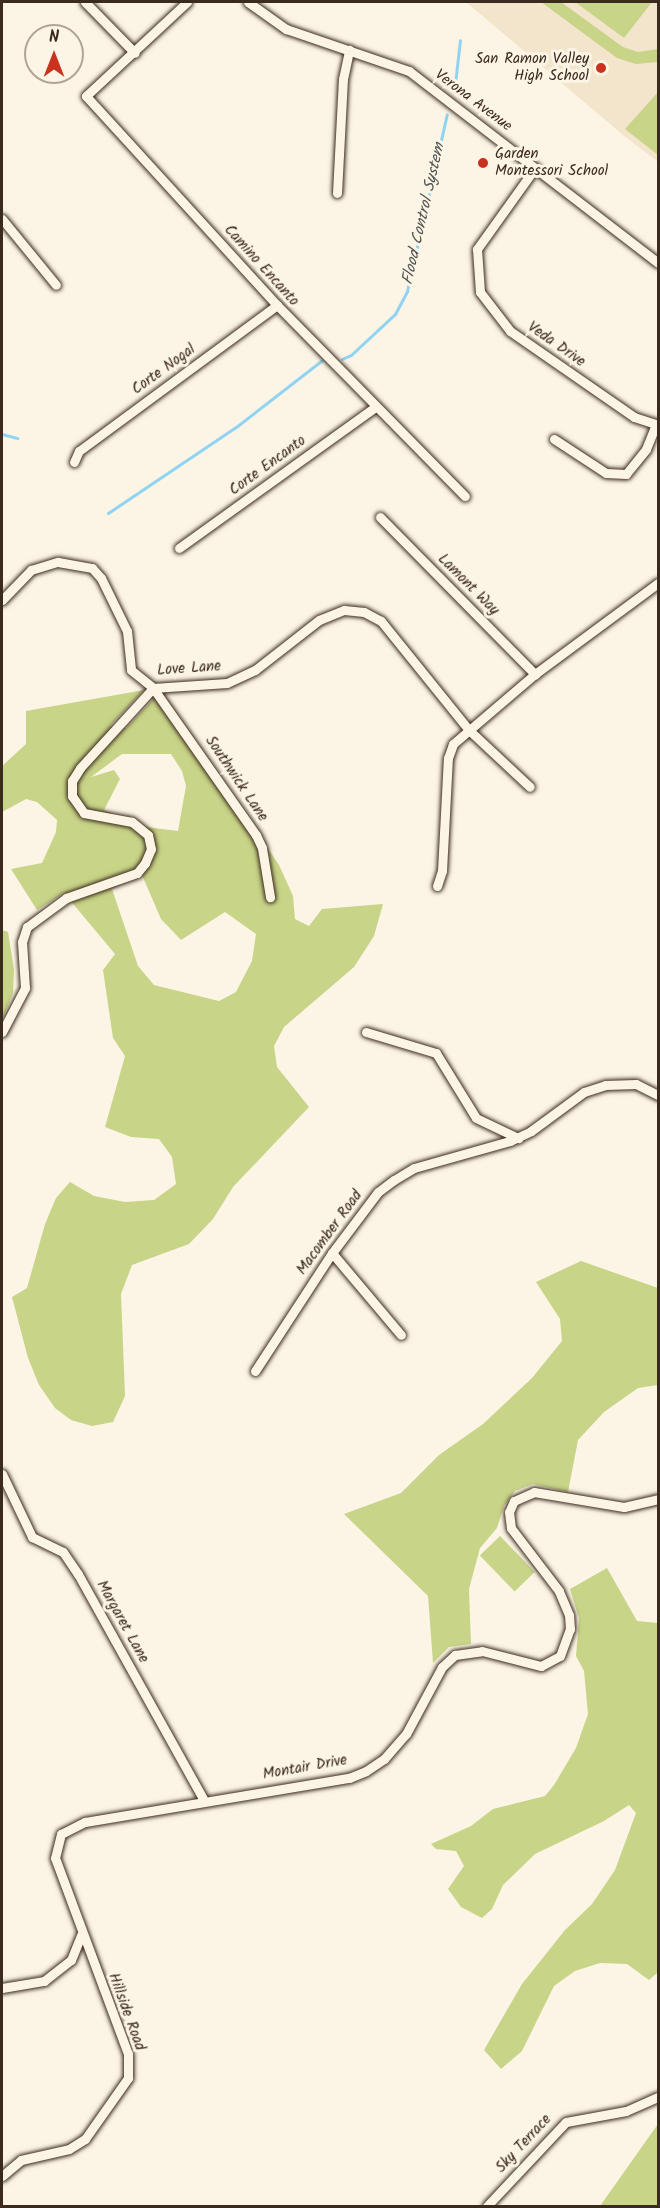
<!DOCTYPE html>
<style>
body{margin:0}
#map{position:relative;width:660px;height:2208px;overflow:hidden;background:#fcf5e5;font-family:Kalam,sans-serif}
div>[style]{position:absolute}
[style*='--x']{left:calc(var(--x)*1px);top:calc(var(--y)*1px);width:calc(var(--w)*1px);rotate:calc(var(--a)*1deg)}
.built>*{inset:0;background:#f3e5cc}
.green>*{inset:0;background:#c8d487;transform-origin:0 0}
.stream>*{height:3px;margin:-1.5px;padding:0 1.5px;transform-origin:1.5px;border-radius:1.5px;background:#90d3f2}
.roads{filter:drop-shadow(0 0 2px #3b2a1e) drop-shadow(0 0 2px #3b2a1e)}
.street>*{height:9px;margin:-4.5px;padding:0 4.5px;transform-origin:4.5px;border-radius:4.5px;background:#fcf5e5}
.dots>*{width:16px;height:16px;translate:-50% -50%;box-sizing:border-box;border:3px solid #fcf5e5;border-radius:50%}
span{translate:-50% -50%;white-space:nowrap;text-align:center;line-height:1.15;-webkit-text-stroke:6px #fcf5e5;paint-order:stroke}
.poi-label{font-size:15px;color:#3b2a1e}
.right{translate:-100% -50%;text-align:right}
.left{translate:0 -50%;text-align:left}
.street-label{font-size:15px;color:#3b2a1e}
.water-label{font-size:16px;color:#505453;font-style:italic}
.frame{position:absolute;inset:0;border:3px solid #3b2a1e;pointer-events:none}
.north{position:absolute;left:24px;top:24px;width:60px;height:60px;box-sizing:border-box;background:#fcf5e5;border:2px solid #afa495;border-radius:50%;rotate:0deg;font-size:16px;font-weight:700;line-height:24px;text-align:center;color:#3b2a1e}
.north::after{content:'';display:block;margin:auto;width:21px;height:27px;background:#c8321e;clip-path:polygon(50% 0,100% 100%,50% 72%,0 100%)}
</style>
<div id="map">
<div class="built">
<i style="clip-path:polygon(466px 2px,658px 2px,658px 162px,623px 135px)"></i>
</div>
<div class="green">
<i style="clip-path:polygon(541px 2px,561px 2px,623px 47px,638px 52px,658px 49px,658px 62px,636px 64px,617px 58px)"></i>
<i style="clip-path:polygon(575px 2px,652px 2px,624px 38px)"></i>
<i style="clip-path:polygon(658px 92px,658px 155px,625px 129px)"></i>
<i style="clip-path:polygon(evenodd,144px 690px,110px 726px,126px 728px,160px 692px,168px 700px,279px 865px,293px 896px,295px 919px,309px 926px,322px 909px,383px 904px,374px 936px,354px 967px,284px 1027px,274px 1046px,277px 1067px,309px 1107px,233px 1187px,213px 1219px,189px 1244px,132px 1265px,121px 1294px,125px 1396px,113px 1422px,92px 1426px,71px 1420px,55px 1408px,39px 1385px,28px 1358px,12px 1297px,27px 1288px,45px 1224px,56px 1198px,70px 1182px,94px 1196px,125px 1202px,154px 1200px,176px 1184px,172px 1157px,159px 1139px,131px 1137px,105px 1127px,125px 1056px,113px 1038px,103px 970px,115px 954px,64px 893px,37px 910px,11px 869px,42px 863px,56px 832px,57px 820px,37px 802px,26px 799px,2px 812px,2px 766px,26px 744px,26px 711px,144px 690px,122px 754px,171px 754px,182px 771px,186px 786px,178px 831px,146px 827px,104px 810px,120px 779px,114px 770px,91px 777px,122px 754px,144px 690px,142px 875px,161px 919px,181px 940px,225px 912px,256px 934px,252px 961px,236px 992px,219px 1001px,154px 985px,138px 966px,112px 889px,142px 875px)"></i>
<i style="clip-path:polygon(2px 930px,8px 932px,14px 970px,13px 993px,2px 1020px)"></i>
<i style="clip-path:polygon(581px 1261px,658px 1288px,658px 1385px,638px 1388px,604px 1412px,578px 1440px,568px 1492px,533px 1484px,515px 1491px,504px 1506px,497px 1528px,480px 1548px,469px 1589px,471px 1644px,449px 1647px,433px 1663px,428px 1596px,344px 1514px,401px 1493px,439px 1455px,483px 1424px,532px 1378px,562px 1341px,560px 1319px,536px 1282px)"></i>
<i style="left:500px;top:1536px;width:50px;height:28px;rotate:46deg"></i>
<i style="clip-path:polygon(607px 1568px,637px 1621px,658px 1623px,658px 1972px,649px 1980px,627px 1964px,600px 1963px,575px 1971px,554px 1986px,522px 2051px,501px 2069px,484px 2050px,522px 1984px,565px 1930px,592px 1904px,615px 1870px,636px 1813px,629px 1805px,604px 1821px,535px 1854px,503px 1885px,492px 1909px,482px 1918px,461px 1907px,448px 1889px,464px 1866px,456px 1851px,436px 1849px,431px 1844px,471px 1826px,493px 1809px,545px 1796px,554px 1785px,576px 1748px,588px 1714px,584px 1671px,576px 1656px,579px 1618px,570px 1589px)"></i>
<i style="clip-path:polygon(658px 2124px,658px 2206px,600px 2206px)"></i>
</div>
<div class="stream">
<i style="--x:454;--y:92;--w:52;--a:-83.4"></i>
<i style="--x:342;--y:359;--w:10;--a:-24"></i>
<i style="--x:351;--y:355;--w:60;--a:-43"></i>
<i style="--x:395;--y:314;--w:26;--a:-62"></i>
<i style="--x:407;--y:291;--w:181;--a:-77.3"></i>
<i style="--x:2;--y:434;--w:16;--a:15"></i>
<i style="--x:108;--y:513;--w:154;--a:-33.9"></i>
<i style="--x:236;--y:427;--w:108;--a:-37.8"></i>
</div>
<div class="roads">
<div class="street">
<i style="--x:85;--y:2;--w:71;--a:45.6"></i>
<i style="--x:187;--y:2;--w:138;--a:137.1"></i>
<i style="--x:86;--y:96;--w:283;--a:47.6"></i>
<i style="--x:277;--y:305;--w:268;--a:45.5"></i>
<i style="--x:248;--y:2;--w:47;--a:35.4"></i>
<i style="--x:286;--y:29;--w:130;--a:18.9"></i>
<i style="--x:409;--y:71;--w:314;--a:37.6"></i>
<i style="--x:535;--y:168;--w:100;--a:125.6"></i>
<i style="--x:477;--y:249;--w:43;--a:86"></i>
<i style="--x:480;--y:292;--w:49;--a:52.4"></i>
<i style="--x:510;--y:331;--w:151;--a:34.7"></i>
<i style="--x:634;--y:417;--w:25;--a:18"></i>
<i style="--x:337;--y:193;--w:114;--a:-87"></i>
<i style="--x:343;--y:79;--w:30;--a:-78"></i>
<i style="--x:2;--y:219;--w:85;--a:50.7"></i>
<i style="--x:554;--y:439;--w:62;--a:33.2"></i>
<i style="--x:606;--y:473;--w:20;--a:3"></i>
<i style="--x:626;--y:474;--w:32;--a:-51"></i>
<i style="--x:646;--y:449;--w:27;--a:-68"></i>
<i style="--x:74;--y:462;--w:12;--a:-66"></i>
<i style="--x:79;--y:451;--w:246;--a:-36.4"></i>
<i style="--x:380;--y:517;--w:221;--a:45.4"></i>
<i style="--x:179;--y:548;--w:241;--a:-35.7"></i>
<i style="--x:2;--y:600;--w:42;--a:-46"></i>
<i style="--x:31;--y:570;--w:28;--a:-17"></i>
<i style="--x:58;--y:562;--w:35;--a:10"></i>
<i style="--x:92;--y:568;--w:13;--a:48"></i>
<i style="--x:101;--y:578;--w:59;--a:63.9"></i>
<i style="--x:127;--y:631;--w:39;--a:84"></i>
<i style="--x:131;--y:670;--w:28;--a:39"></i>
<i style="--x:153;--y:688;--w:74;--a:-3.9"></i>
<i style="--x:227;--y:683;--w:31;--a:-25"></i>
<i style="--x:255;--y:670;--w:81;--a:-38"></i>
<i style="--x:319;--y:620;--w:27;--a:-22"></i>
<i style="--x:344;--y:610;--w:20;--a:6"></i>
<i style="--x:364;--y:612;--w:19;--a:28"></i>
<i style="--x:381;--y:621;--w:140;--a:51.1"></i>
<i style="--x:469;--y:730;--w:83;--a:43.1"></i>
<i style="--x:437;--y:886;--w:16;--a:-72"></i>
<i style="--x:442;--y:871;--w:113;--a:-87"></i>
<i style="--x:448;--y:758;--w:15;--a:-70"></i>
<i style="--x:453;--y:744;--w:108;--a:-40.5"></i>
<i style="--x:535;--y:674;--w:153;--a:-36.5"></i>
<i style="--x:2;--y:1032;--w:50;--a:-62.4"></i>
<i style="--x:25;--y:988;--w:46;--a:-93.7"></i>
<i style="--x:22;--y:942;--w:16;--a:-72"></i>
<i style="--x:27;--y:927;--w:49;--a:-36.6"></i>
<i style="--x:66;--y:898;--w:75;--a:-19.4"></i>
<i style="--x:137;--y:873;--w:13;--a:-51"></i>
<i style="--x:145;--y:863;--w:15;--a:-67"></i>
<i style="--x:151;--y:849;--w:14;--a:-102"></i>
<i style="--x:148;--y:835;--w:21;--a:-141"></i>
<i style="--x:132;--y:822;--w:49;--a:-169.4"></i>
<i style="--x:84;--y:813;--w:21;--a:-125"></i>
<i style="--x:72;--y:796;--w:15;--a:-90"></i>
<i style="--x:72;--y:781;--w:15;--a:-58"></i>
<i style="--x:80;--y:768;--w:108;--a:-47.6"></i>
<i style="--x:153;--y:688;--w:179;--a:55"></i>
<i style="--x:256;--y:835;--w:14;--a:65"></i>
<i style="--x:262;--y:848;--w:50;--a:80.7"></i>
<i style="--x:366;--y:1032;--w:73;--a:16.7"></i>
<i style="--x:436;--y:1053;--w:76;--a:58.4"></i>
<i style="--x:476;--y:1118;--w:47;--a:25.5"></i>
<i style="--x:332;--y:1253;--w:107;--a:49.9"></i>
<i style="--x:255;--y:1371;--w:141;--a:-56.9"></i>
<i style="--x:332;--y:1253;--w:76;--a:-53"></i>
<i style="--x:378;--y:1192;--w:20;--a:-37"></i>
<i style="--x:394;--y:1180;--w:23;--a:-31"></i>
<i style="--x:414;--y:1168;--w:100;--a:-15.7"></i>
<i style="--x:510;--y:1141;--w:23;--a:-25"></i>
<i style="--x:531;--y:1131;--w:66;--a:-36.3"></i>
<i style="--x:584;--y:1092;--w:22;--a:-18"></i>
<i style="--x:605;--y:1085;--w:31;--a:-2"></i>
<i style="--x:636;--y:1084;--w:25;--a:27"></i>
<i style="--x:2;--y:1474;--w:70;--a:64.5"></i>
<i style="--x:32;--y:1537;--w:34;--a:26"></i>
<i style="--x:63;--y:1552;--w:27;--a:56"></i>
<i style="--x:78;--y:1574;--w:259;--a:60.9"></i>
<i style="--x:2;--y:1988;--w:43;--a:-9.5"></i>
<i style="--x:44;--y:1981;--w:34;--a:-38"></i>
<i style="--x:71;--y:1960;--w:27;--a:-68"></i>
<i style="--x:2;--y:2176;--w:25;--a:-40"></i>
<i style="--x:21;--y:2160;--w:49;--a:-12.9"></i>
<i style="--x:69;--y:2149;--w:19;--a:-32"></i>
<i style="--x:85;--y:2139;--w:75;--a:-54.8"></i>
<i style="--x:128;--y:2078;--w:24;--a:-90"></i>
<i style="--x:128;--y:2054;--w:209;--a:-110.4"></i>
<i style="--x:55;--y:1858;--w:25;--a:-76"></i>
<i style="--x:61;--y:1834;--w:27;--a:-27"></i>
<i style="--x:85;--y:1822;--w:268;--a:-9.5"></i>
<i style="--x:349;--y:1778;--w:18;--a:-22"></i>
<i style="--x:366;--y:1771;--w:22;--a:-34"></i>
<i style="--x:384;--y:1759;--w:33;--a:-49"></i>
<i style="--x:406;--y:1734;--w:76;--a:-61.8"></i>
<i style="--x:442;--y:1667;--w:18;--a:-43"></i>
<i style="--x:455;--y:1655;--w:27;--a:-8"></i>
<i style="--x:482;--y:1651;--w:61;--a:14.3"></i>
<i style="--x:541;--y:1666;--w:21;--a:-28"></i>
<i style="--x:560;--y:1656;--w:29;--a:-70"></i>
<i style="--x:570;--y:1629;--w:14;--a:-94"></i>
<i style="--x:569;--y:1615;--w:26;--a:-113"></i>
<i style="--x:559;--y:1591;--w:79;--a:-127.3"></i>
<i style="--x:511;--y:1528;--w:16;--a:-97"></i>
<i style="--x:509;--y:1512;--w:12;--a:-66"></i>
<i style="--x:514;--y:1501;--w:22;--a:-24"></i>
<i style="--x:534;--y:1492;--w:91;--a:9.5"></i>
<i style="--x:624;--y:1507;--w:35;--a:-13"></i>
<i style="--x:487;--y:2206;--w:115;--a:-46.8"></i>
<i style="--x:566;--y:2122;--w:61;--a:-10.4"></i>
<i style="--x:626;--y:2111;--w:35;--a:-24"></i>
</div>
</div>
<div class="dots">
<i style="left:601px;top:68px;background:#c8321e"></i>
<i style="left:483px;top:163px;background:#c8321e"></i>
</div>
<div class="poi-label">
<span class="right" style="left:589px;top:68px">San Ramon Valley<br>High School</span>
<span class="left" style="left:495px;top:163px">Garden<br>Montessori School</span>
</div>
<div class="street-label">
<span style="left:473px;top:101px;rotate:37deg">Verona Avenue</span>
<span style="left:261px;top:266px;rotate:48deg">Camino Encanto</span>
<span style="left:556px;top:345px;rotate:35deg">Veda Drive</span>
<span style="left:164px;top:370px;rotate:-36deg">Corte Nogal</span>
<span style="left:268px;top:466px;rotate:-36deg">Corte Encanto</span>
<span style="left:468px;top:585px;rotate:45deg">Lamont Way</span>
<span style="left:189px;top:669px;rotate:-4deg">Love Lane</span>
<span style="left:236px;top:779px;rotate:56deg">Southwick Lane</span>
<span style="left:330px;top:1233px;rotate:-54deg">Macomber Road</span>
<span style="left:122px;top:1622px;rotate:61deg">Margaret Lane</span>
<span style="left:305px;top:1768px;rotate:-10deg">Montair Drive</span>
<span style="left:126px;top:2012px;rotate:70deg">Hillside Road</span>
<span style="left:524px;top:2144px;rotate:-47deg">Sky Terrace</span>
</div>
<div class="water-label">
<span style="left:424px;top:214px;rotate:-77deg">Flood Control System</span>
</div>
<div class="frame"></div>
<div class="north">N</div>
</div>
